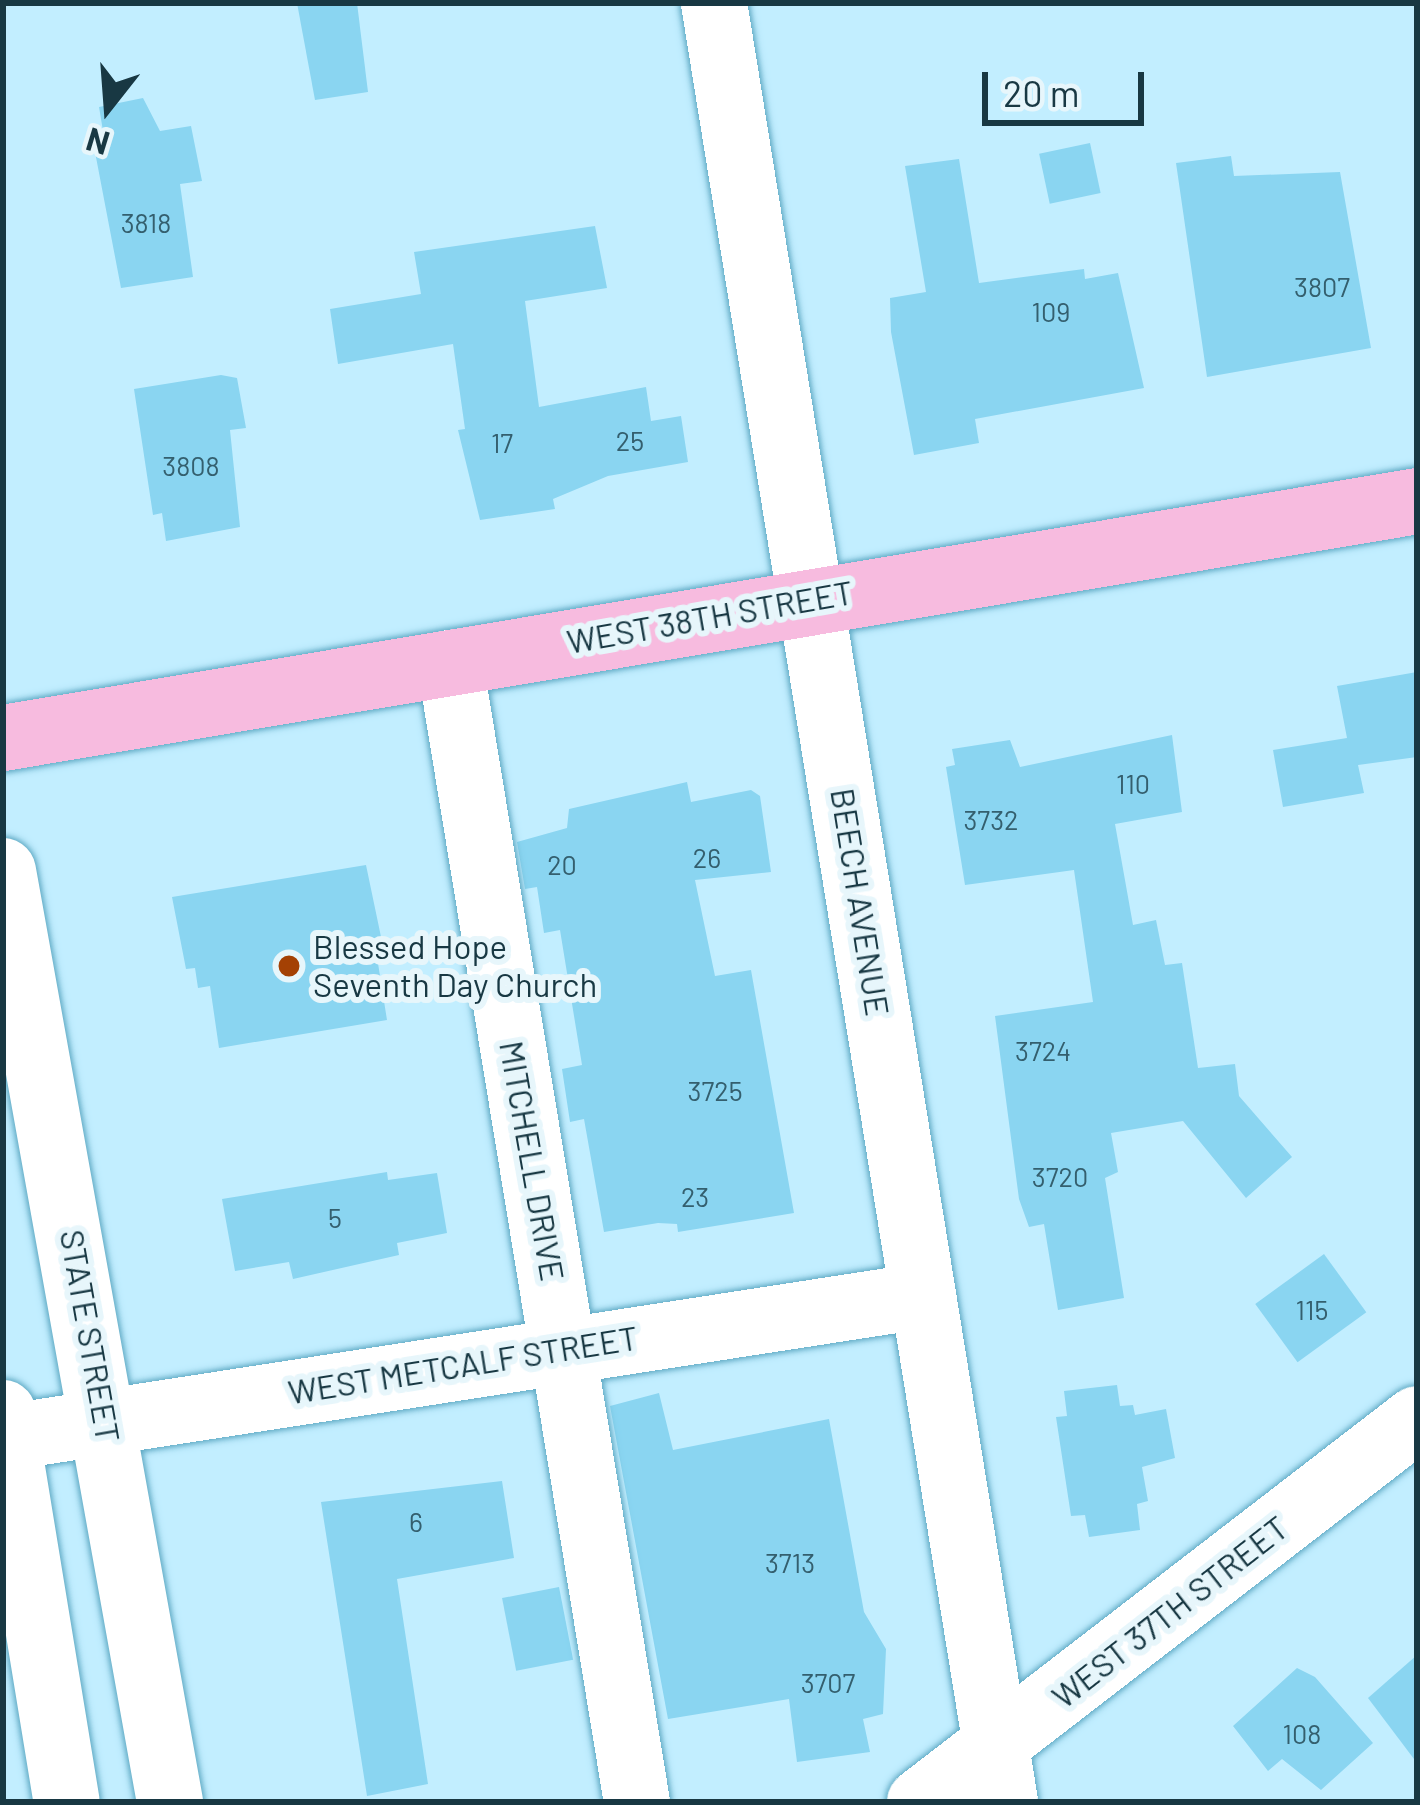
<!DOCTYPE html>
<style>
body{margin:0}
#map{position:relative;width:1420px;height:1805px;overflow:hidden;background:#c2eeff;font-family:Barlow,sans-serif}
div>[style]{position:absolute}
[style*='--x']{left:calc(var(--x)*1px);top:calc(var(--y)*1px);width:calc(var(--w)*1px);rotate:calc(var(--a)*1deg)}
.building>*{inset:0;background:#8ad5f1;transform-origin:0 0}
.roads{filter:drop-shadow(0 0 3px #5ea9c4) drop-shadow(0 0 3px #5ea9c4)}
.minor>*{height:66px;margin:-33px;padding:0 33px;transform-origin:33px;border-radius:33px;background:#fff}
.major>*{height:66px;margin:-33px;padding:0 33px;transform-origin:33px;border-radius:33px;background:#f7bbdf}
.dots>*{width:33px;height:33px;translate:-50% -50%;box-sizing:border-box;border:6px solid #e7f6fb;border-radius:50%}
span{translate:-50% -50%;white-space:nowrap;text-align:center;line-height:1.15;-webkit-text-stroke:12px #e7f6fb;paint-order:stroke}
.number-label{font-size:27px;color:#345f6e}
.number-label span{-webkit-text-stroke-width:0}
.street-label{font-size:33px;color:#183843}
.poi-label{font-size:33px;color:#183843}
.left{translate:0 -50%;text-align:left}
.frame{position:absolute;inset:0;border:6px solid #183843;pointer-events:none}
.north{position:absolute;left:48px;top:48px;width:120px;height:120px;-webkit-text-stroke:9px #e7f6fb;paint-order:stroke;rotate:197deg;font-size:33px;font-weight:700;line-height:48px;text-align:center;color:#183843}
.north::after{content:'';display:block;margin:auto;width:42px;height:54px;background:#183843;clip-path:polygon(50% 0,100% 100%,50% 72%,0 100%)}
.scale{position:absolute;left:982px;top:72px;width:162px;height:54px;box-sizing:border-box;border:6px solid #183843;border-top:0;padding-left:15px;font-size:36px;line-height:42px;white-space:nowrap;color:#183843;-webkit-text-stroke:9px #e7f6fb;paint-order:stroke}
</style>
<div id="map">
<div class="building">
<i style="clip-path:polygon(297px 3px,357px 3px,368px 92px,315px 100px)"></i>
<i style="clip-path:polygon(143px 98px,160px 131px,191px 126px,202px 181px,180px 184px,193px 277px,121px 288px,95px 152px,106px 149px,99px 107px)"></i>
<i style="left:1090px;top:143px;width:51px;height:52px;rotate:78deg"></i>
<i style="clip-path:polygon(1231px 156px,1234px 176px,1340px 172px,1371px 348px,1207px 377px,1176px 163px)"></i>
<i style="clip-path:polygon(959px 159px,979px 283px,1084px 269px,1085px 279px,1118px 273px,1144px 388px,975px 419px,979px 443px,914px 455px,891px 332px,890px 298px,926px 292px,905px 166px)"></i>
<i style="clip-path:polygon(595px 226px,607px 288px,525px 301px,539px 407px,646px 387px,651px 421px,681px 416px,688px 462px,608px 476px,553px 499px,555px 509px,480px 520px,458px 430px,465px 429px,453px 344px,338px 364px,330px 309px,421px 294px,414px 252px)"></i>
<i style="clip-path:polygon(221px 375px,237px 378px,246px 428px,230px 430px,240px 527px,166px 541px,162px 513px,153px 515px,134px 389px)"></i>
<i style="clip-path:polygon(1417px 672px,1417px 757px,1358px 765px,1364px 793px,1283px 807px,1273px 750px,1347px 738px,1337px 686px)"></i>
<i style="clip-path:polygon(1172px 735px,1182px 812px,1115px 824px,1133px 925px,1156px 920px,1165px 965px,1182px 963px,1198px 1068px,1235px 1064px,1239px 1096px,1292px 1157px,1246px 1198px,1183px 1121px,1111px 1133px,1118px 1172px,1105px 1178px,1124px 1298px,1058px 1310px,1044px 1224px,1029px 1227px,1019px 1199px,995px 1016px,1093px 1002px,1074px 870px,965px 885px,946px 767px,955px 765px,952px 749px,1010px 740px,1020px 767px)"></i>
<i style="clip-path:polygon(687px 782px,691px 802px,751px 790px,760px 796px,771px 872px,695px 880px,715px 976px,751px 970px,794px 1213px,678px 1232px,677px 1224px,658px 1223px,604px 1232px,584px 1119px,570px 1122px,562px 1069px,582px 1065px,560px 930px,544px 933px,537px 887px,525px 889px,517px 842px,567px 828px,569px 809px)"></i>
<i style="clip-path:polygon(366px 865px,385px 956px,377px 957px,387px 1020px,219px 1048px,210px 986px,198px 988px,195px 968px,186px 969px,172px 897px)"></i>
<i style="clip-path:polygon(387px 1172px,388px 1180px,437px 1173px,447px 1233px,397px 1243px,399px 1255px,293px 1279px,289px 1262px,235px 1271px,222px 1199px)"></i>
<i style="left:1324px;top:1254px;width:72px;height:85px;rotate:54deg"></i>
<i style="clip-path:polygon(1117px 1385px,1120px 1406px,1133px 1405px,1135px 1415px,1166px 1409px,1175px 1458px,1142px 1467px,1148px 1501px,1137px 1504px,1140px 1530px,1089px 1537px,1085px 1515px,1071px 1516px,1056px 1417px,1067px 1416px,1064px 1391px)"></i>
<i style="clip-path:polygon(659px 1393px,673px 1450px,829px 1419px,864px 1612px,886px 1649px,883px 1714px,863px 1719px,870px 1752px,797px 1762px,789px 1699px,668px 1719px,610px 1406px)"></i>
<i style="clip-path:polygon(502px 1481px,514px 1558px,397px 1579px,428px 1784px,367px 1796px,321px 1502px)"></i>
<i style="left:559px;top:1587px;width:74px;height:58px;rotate:79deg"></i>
<i style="clip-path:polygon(1417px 1655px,1417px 1763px,1368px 1698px)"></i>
<i style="clip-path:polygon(1297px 1668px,1315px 1677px,1373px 1743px,1321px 1790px,1282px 1759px,1268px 1771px,1233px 1726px)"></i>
</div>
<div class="roads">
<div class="minor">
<i style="--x:714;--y:3;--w:1822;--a:80.81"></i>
<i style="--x:450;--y:663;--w:1154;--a:80.68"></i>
<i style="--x:3;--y:871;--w:946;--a:79.83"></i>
<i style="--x:3;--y:1413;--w:394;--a:80.7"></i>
<i style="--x:3;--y:1438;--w:929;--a:-8.79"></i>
<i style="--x:920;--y:1802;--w:627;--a:-37.62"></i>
</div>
<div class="major">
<i style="--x:3;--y:738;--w:1434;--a:-9.51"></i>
</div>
</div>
<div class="dots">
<i style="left:289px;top:966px;background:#a44104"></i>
</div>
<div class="number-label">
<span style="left:146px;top:223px">3818</span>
<span style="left:1322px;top:287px">3807</span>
<span style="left:1051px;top:312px">109</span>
<span style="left:630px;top:441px">25</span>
<span style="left:502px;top:443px">17</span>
<span style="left:191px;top:466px">3808</span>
<span style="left:1133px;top:784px">110</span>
<span style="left:991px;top:820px">3732</span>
<span style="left:707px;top:858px">26</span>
<span style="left:562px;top:865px">20</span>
<span style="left:1043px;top:1051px">3724</span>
<span style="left:715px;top:1091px">3725</span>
<span style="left:1060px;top:1177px">3720</span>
<span style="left:695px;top:1197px">23</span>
<span style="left:335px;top:1218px">5</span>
<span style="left:1312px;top:1310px">115</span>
<span style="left:416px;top:1522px">6</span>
<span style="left:790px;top:1563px">3713</span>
<span style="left:828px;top:1683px">3707</span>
<span style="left:1302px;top:1734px">108</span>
</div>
<div class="street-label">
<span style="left:710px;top:617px;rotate:-10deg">WEST 38TH STREET</span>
<span style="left:860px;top:902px;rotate:81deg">BEECH AVENUE</span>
<span style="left:532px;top:1161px;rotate:80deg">MITCHELL DRIVE</span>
<span style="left:90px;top:1336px;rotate:80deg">STATE STREET</span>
<span style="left:463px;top:1365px;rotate:-9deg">WEST METCALF STREET</span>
<span style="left:1170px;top:1612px;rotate:-38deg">WEST 37TH STREET</span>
</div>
<div class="poi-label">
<span class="left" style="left:313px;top:966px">Blessed Hope<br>Seventh Day Church</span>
</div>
<div class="frame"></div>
<div class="north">N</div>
<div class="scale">20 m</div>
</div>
